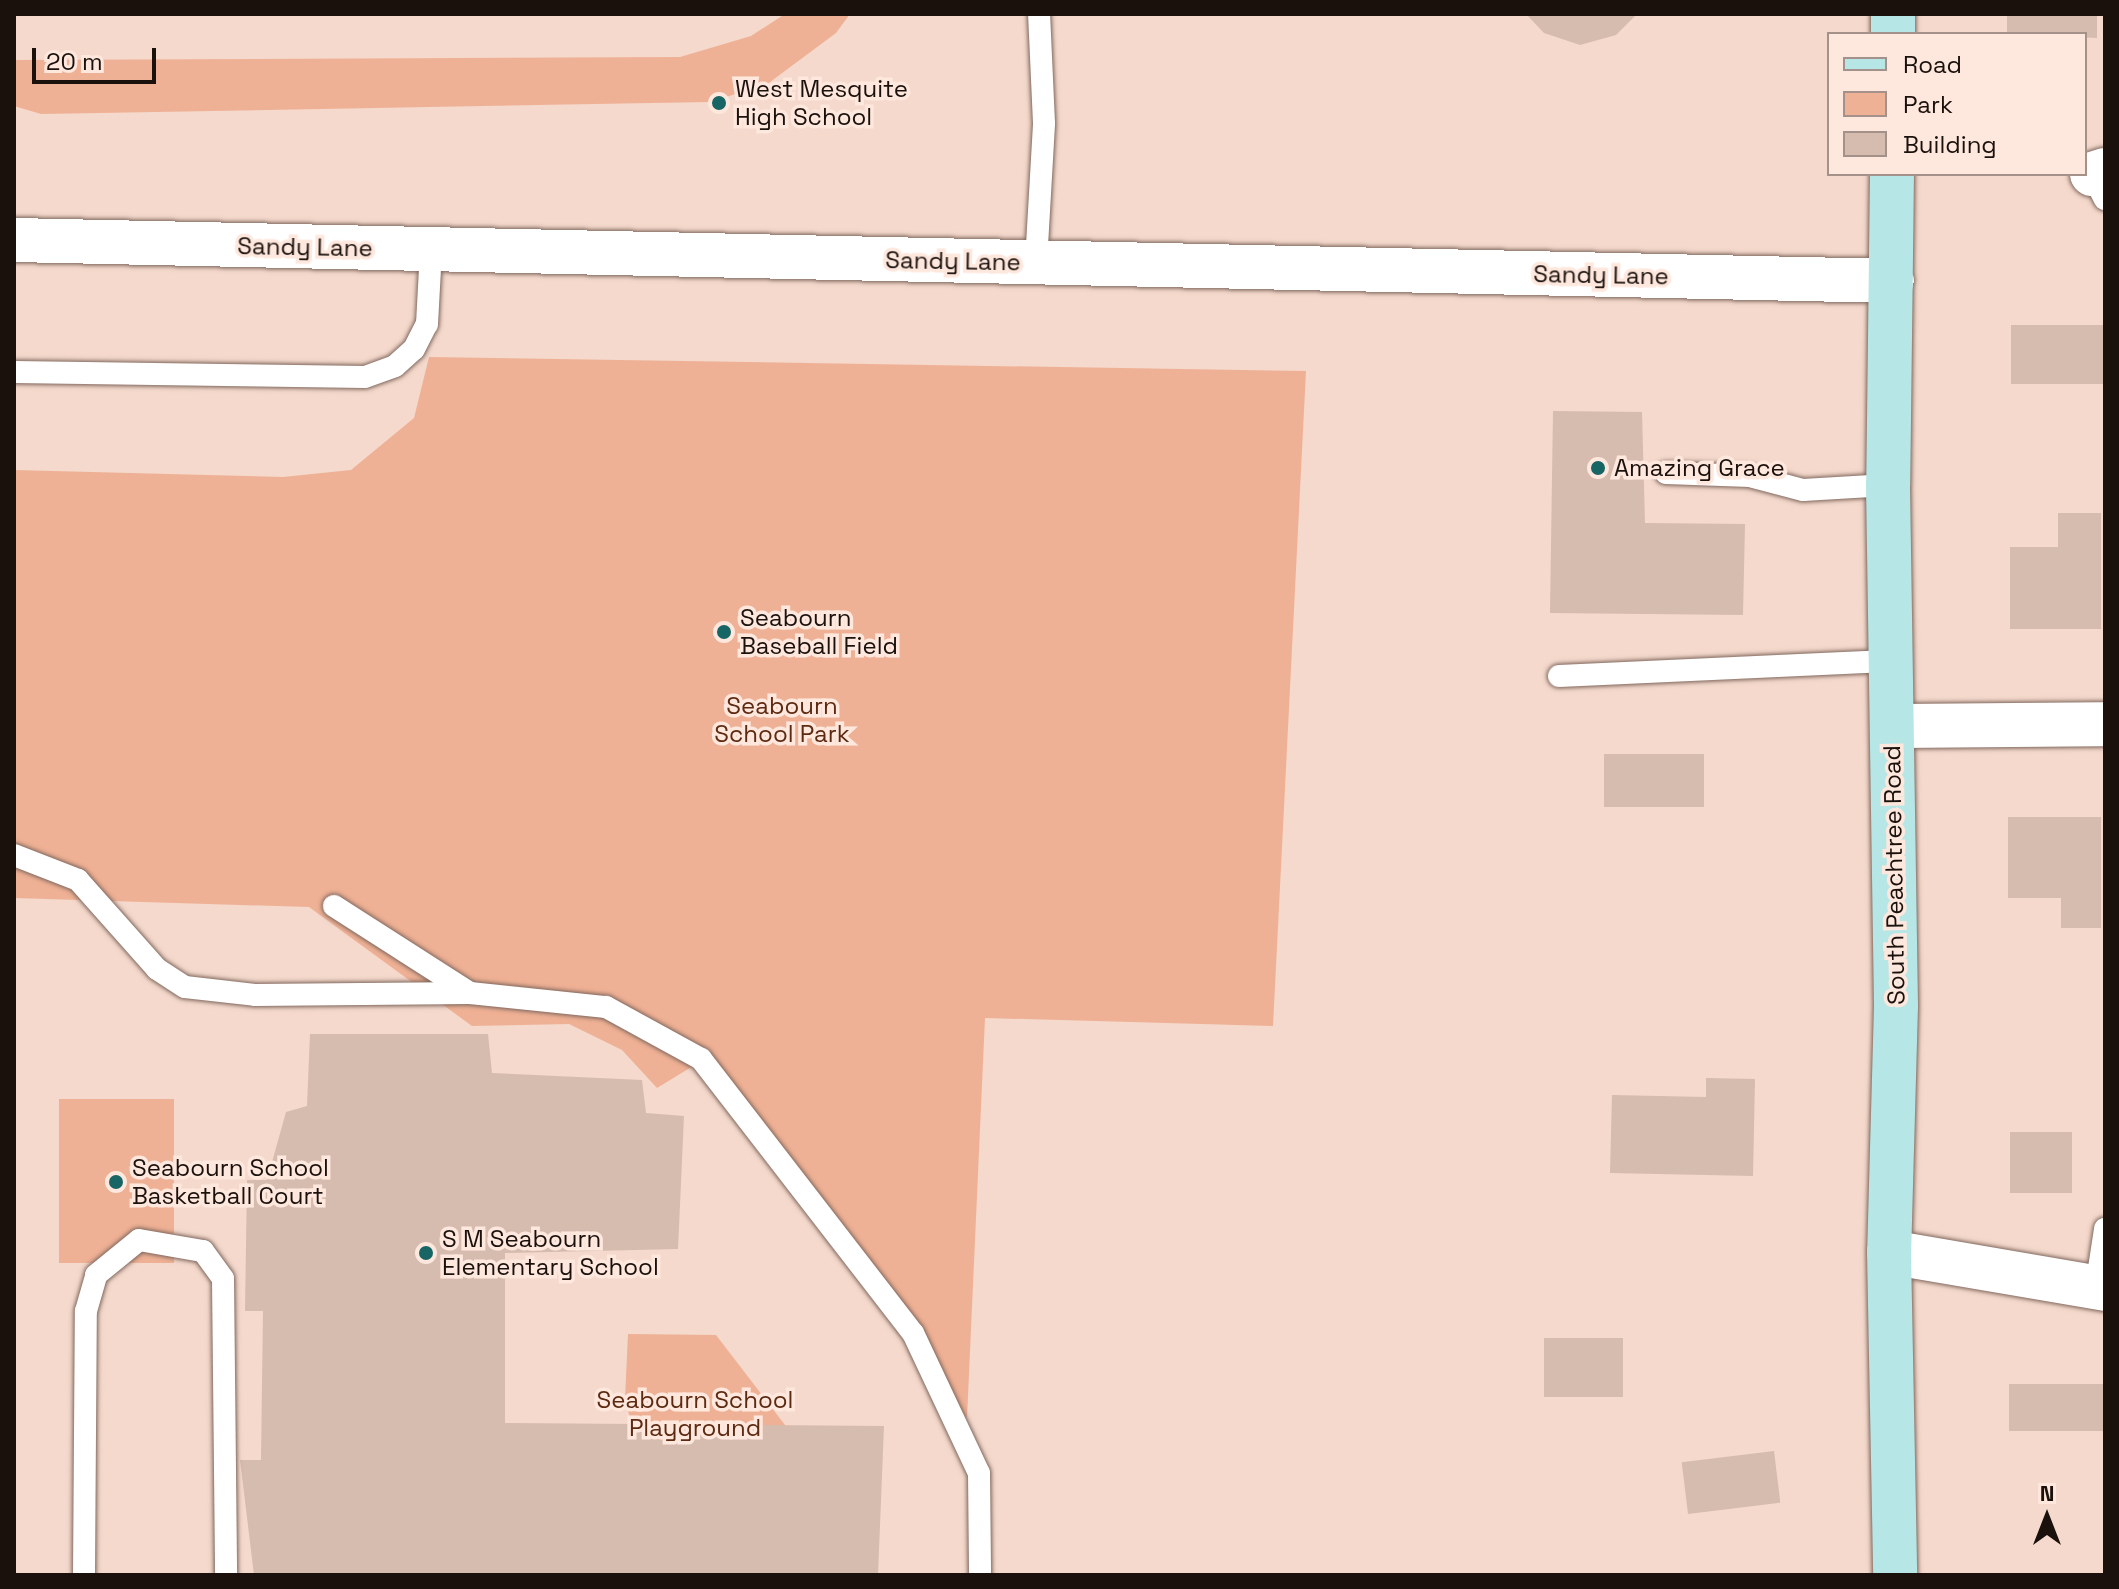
<!DOCTYPE html>
<style>
body{margin:0}
#map{position:relative;width:2119px;height:1589px;overflow:hidden;background:#f4d9cc;font-family:"Space Grotesk",sans-serif}
div>[style]{position:absolute}
[style*='--x']{left:calc(var(--x)*1px);top:calc(var(--y)*1px);width:calc(var(--w)*1px);rotate:calc(var(--a)*1deg)}
.green>*{inset:0;background:#efb195;transform-origin:0 0}
.building>*{inset:0;background:#d6bbaf;transform-origin:0 0}
.roads{filter:drop-shadow(0 0 2px #81685e) drop-shadow(0 0 2px #81685e)}
.service>*{height:22px;margin:-11px;padding:0 11px;transform-origin:11px;border-radius:11px;background:#fff}
.minor>*{height:44px;margin:-22px;padding:0 22px;transform-origin:22px;border-radius:22px;background:#fff}
.secondary>*{height:44px;margin:-22px;padding:0 22px;transform-origin:22px;border-radius:22px;background:#b6e6e5}
.dots>*{width:22px;height:22px;translate:-50% -50%;box-sizing:border-box;border:4px solid #fee7dd;border-radius:50%}
span{translate:-50% -50%;white-space:nowrap;text-align:center;line-height:1.15;-webkit-text-stroke:7px #fee7dd;paint-order:stroke}
.poi-label{font-size:24px;color:#1a110d}
.left{translate:0 -50%;text-align:left}
.street-label{font-size:24px;color:#1a110d}
.park-label{font-size:24px;color:#5d2a11}
.frame{position:absolute;inset:0;border:16px solid #1a110d;pointer-events:none}
.legend{position:absolute;left:1827px;top:32px;width:260px;height:144px;box-sizing:border-box;background:#fee7dd;border:2px solid #a3918a;margin:0;padding:10px 14px;list-style:none;font-size:24px;color:#1a110d}
.legend li{display:flex;align-items:center;gap:16px;height:40px}
.legend b{width:40px;border:2px solid #a3918a}
.north{position:absolute;left:2007px;top:1477px;width:80px;height:80px;-webkit-text-stroke:6px #fee7dd;paint-order:stroke;rotate:0deg;font-size:22px;font-weight:700;line-height:32px;text-align:center;color:#1a110d}
.north::after{content:'';display:block;margin:auto;width:28px;height:36px;background:#1a110d;clip-path:polygon(50% 0,100% 100%,50% 72%,0 100%)}
.scale{position:absolute;left:32px;top:48px;width:124px;height:36px;box-sizing:border-box;border:4px solid #1a110d;border-top:0;padding-left:10px;font-size:24px;line-height:28px;white-space:nowrap;color:#1a110d;-webkit-text-stroke:6px #fee7dd;paint-order:stroke}
</style>
<div id="map">
<div class="green">
<i style="clip-path:polygon(785px 14px,850px 14px,836px 33px,766px 85px,709px 102px,41px 114px,14px 106px,14px 60px,680px 57px,751px 36px)"></i>
<i style="clip-path:polygon(429px 357px,1306px 371px,1273px 1026px,985px 1018px,967px 1418px,693px 1066px,657px 1088px,622px 1050px,569px 1024px,472px 1026px,309px 907px,14px 898px,14px 470px,283px 477px,351px 470px,414px 418px)"></i>
<i style="left:59px;top:1099px;width:115px;height:164px"></i>
<i style="clip-path:polygon(628px 1334px,716px 1335px,828px 1481px,635px 1437px,625px 1399px)"></i>
</div>
<div class="building">
<i style="clip-path:polygon(1526px 14px,1637px 14px,1616px 35px,1580px 45px,1544px 33px)"></i>
<i style="clip-path:polygon(2007px 14px,2097px 14px,2097px 38px,2007px 34px)"></i>
<i style="left:2011px;top:325px;width:94px;height:59px"></i>
<i style="clip-path:polygon(1553px 411px,1642px 412px,1645px 523px,1745px 524px,1743px 615px,1550px 613px)"></i>
<i style="clip-path:polygon(2058px 513px,2101px 513px,2101px 629px,2010px 629px,2010px 547px,2058px 547px)"></i>
<i style="left:1604px;top:754px;width:100px;height:53px"></i>
<i style="clip-path:polygon(2008px 817px,2101px 817px,2101px 928px,2061px 928px,2061px 898px,2008px 898px)"></i>
<i style="clip-path:polygon(310px 1034px,488px 1034px,492px 1073px,642px 1080px,646px 1113px,684px 1116px,678px 1249px,505px 1253px,505px 1423px,884px 1426px,878px 1575px,254px 1575px,240px 1460px,261px 1460px,263px 1311px,245px 1311px,247px 1180px,267px 1180px,286px 1112px,307px 1106px)"></i>
<i style="clip-path:polygon(1706px 1078px,1755px 1079px,1753px 1176px,1610px 1173px,1612px 1095px,1706px 1097px)"></i>
<i style="left:2010px;top:1132px;width:62px;height:61px"></i>
<i style="left:1544px;top:1338px;width:79px;height:59px"></i>
<i style="left:2009px;top:1384px;width:96px;height:47px"></i>
<i style="left:1774px;top:1451px;width:52px;height:93px;rotate:83deg"></i>
</div>
<div class="roads">
<div class="service">
<i style="--x:2092;--y:174;--w:28;--a:63"></i>
<i style="--x:1036;--y:263;--w:140;--a:-86.7"></i>
<i style="--x:1044;--y:123;--w:109;--a:-92.6"></i>
<i style="--x:14;--y:372;--w:351;--a:0.8"></i>
<i style="--x:365;--y:377;--w:32;--a:-20"></i>
<i style="--x:395;--y:366;--w:25;--a:-42"></i>
<i style="--x:414;--y:349;--w:28;--a:-63"></i>
<i style="--x:427;--y:324;--w:75;--a:-86.9"></i>
<i style="--x:1666;--y:473;--w:84;--a:2"></i>
<i style="--x:1750;--y:476;--w:55;--a:14.8"></i>
<i style="--x:1803;--y:490;--w:85;--a:-3.4"></i>
<i style="--x:1559;--y:676;--w:334;--a:-2.6"></i>
<i style="--x:14;--y:855;--w:69;--a:21.3"></i>
<i style="--x:78;--y:880;--w:119;--a:48.4"></i>
<i style="--x:157;--y:969;--w:33;--a:33"></i>
<i style="--x:185;--y:987;--w:70;--a:6.5"></i>
<i style="--x:255;--y:995;--w:215;--a:-0.5"></i>
<i style="--x:470;--y:993;--w:137;--a:5.9"></i>
<i style="--x:606;--y:1007;--w:108;--a:28.7"></i>
<i style="--x:701;--y:1059;--w:346;--a:52.3"></i>
<i style="--x:913;--y:1333;--w:155;--a:64.8"></i>
<i style="--x:979;--y:1473;--w:102;--a:89.4"></i>
<i style="--x:334;--y:906;--w:161;--a:32.6"></i>
<i style="--x:2096;--y:1288;--w:60;--a:-81.3"></i>
<i style="--x:84;--y:1575;--w:264;--a:-89.6"></i>
<i style="--x:86;--y:1311;--w:37;--a:-74"></i>
<i style="--x:96;--y:1275;--w:55;--a:-39.1"></i>
<i style="--x:139;--y:1240;--w:65;--a:9.8"></i>
<i style="--x:203;--y:1251;--w:34;--a:54"></i>
<i style="--x:223;--y:1279;--w:296;--a:89.4"></i>
</div>
<div class="minor">
<i style="--x:2092;--y:174;--w:14;--a:-17"></i>
<i style="--x:14;--y:240;--w:1878;--a:1.25"></i>
<i style="--x:1893;--y:726;--w:212;--a:-0.5"></i>
<i style="--x:1889;--y:1252;--w:219;--a:9.7"></i>
</div>
<div class="secondary">
<i style="--x:1893;--y:34;--w:20;--a:-90"></i>
<i style="--x:1892;--y:174;--w:311;--a:90.7"></i>
<i style="--x:1888;--y:485;--w:521;--a:89.12"></i>
<i style="--x:1896;--y:1006;--w:246;--a:91.6"></i>
<i style="--x:1889;--y:1252;--w:323;--a:88.9"></i>
</div>
</div>
<div class="dots">
<i style="left:719px;top:103px;background:#176564"></i>
<i style="left:1598px;top:468px;background:#176564"></i>
<i style="left:724px;top:632px;background:#176564"></i>
<i style="left:116px;top:1182px;background:#176564"></i>
<i style="left:426px;top:1253px;background:#176564"></i>
</div>
<div class="poi-label">
<span class="left" style="left:735px;top:103px">West Mesquite<br>High School</span>
<span class="left" style="left:1614px;top:468px">Amazing Grace</span>
<span class="left" style="left:740px;top:632px">Seabourn<br>Baseball Field</span>
<span class="left" style="left:132px;top:1182px">Seabourn School<br>Basketball Court</span>
<span class="left" style="left:442px;top:1253px">S M Seabourn<br>Elementary School</span>
</div>
<div class="street-label">
<span style="left:305px;top:247px;rotate:1deg">Sandy Lane</span>
<span style="left:953px;top:261px;rotate:1deg">Sandy Lane</span>
<span style="left:1601px;top:275px;rotate:1deg">Sandy Lane</span>
<span style="left:1894px;top:875px;rotate:-91deg">South Peachtree Road</span>
</div>
<div class="park-label">
<span style="left:782px;top:720px">Seabourn<br>School Park</span>
<span style="left:695px;top:1414px">Seabourn School<br>Playground</span>
</div>
<div class="frame"></div>
<ul class="legend">
<li><b style="height:10px;background:#b6e6e5"></b>Road</li>
<li><b style="height:22px;background:#efb195"></b>Park</li>
<li><b style="height:22px;background:#d6bbaf"></b>Building</li>
</ul>
<div class="north">N</div>
<div class="scale">20 m</div>
</div>
